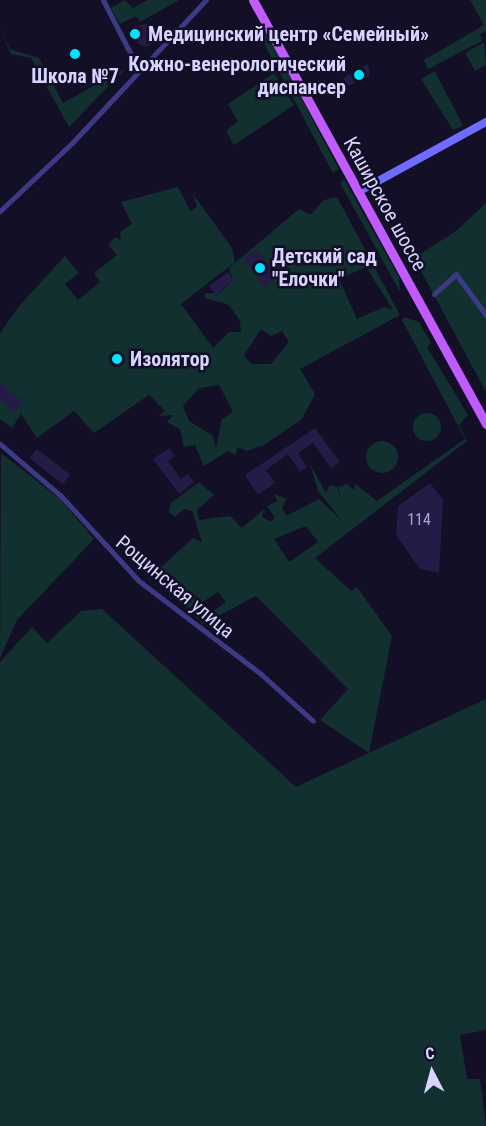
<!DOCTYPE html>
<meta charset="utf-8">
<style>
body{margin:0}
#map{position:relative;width:486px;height:1126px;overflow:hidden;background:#130f26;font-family:"Roboto Condensed",sans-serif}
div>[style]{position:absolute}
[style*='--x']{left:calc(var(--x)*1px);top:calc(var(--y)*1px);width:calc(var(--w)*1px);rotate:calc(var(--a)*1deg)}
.green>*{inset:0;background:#12302f;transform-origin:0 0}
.round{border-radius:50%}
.building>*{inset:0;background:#241b47;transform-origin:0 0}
.street>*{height:5px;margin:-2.5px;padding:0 2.5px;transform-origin:2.5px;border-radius:2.5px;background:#3d3a85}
.secondary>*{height:8px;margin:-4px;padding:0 4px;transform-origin:4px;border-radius:4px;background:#6f6bff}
.primary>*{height:9px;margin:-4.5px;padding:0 4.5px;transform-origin:4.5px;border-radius:4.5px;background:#c25bff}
.dots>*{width:16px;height:16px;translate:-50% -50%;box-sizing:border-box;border:3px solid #130f26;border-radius:50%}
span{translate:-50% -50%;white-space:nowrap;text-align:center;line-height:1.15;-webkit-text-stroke:5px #130f26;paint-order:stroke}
.number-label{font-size:16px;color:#aca6d1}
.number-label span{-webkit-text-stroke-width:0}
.poi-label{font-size:20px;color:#d9d4ff;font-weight:700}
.left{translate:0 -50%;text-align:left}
.right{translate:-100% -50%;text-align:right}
.street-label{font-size:20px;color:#d9d4ff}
.north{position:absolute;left:402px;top:1042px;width:60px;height:60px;-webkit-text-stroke:4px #130f26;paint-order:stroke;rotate:354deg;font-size:16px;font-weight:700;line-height:24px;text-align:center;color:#d9d4ff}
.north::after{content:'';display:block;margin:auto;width:21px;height:27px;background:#d9d4ff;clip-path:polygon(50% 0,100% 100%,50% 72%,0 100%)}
</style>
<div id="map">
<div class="green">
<i style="clip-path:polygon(125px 0,133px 8px,148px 0,179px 0,140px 22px,136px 16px,120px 24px,111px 8px)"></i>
<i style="clip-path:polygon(470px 0,486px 0,486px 31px,480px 34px,482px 41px,428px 69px,424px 60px,484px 25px)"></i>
<i style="clip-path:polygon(0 30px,10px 49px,39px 58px,63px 103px,126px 68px,69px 127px,31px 58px,11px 54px)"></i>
<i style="left:267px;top:34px;width:153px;height:7px;rotate:62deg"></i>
<i style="clip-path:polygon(484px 42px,486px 65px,475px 71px,465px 53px)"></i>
<i style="clip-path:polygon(435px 71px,463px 126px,453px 130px,421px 79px)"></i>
<i style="clip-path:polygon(274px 73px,294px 105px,234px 145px,226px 131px,238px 121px,228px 104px)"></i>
<i style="clip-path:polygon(344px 179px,399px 277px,400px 292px,340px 183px)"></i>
<i style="clip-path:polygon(evenodd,178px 187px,190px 211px,197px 207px,193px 194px,232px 248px,235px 262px,181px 304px,213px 348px,229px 332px,241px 332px,240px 321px,229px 305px,205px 298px,205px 293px,220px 293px,233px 280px,229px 268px,299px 209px,310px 215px,324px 200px,337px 197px,400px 315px,300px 369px,315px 394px,302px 419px,264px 445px,247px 451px,237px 447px,236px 455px,228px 451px,204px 466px,195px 445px,184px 447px,180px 429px,167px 422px,173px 415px,159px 416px,165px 411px,149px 395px,94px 433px,74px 411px,37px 438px,21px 414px,12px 428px,0 419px,0 333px,20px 305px,65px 256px,79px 273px,65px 284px,78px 300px,100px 282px,94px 273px,117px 255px,108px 245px,115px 237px,121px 241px,120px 232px,132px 224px,121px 202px,178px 187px,366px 267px,393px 310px,384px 307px,357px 319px,339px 279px,366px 267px,178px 187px,261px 329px,271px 336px,282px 331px,289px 342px,271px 364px,251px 364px,244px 355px,261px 329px,178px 187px,219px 385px,233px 412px,222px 419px,216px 448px,213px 436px,189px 421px,183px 406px,199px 388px,219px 385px)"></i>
<i style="clip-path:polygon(486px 203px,486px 392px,414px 258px,456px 231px)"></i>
<i style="clip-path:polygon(evenodd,405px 317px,419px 322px,431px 343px,427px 347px,468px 415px,459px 425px,467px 441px,315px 558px,351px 591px,357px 587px,392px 636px,369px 753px,486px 699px,486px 1030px,460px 1035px,467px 1079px,480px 1079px,486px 1126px,0 1126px,0 662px,32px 627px,47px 643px,81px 611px,102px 609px,296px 787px,369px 753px,320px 720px,348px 689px,256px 596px,203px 624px,129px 552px,159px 569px,193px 538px,202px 542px,192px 511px,184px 509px,175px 517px,169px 512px,171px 503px,199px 482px,214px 495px,197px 510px,199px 520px,230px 516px,242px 528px,264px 509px,262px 517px,271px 522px,275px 518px,267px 506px,277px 501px,275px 494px,287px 499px,282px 507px,286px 516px,319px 499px,342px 521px,318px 491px,310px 464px,326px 493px,330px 485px,337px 487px,342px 501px,338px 487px,347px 484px,354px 490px,355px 484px,377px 501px,465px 439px,402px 320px,405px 317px,306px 526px,318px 542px,289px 562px,274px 539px,306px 526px,405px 317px,218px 592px,226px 602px,203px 619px,195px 607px,218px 592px)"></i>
<i class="round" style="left:413px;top:413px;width:28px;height:28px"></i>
<i class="round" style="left:366px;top:441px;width:32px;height:32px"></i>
<i style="clip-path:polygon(1px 453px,60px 499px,94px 539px,17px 620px,0 658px)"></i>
</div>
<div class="building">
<i class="round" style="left:134px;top:24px;width:22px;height:22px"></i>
<i style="clip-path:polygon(368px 64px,370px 76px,348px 86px,343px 78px)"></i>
<i style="left:257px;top:249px;width:35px;height:16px;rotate:55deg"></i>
<i style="clip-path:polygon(228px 272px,233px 280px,216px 296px,209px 286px)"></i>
<i style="clip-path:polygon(0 383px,23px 402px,14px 412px,0 400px)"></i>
<i style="clip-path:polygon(315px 428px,340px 462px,331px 468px,313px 443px,298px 453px,307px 467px,300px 472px,288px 454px,266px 470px,275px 483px,258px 495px,245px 475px)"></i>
<i style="clip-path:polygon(169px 448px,175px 456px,168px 461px,181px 479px,188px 474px,194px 482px,179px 494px,153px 459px)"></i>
<i style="left:37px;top:449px;width:42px;height:12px;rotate:38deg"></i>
<i style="clip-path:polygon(430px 483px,443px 500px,439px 573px,420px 569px,396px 535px,398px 506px)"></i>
</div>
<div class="street">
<i style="--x:103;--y:0;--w:79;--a:62.8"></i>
<i style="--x:0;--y:211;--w:99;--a:-43.4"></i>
<i style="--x:72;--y:143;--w:196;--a:-46.9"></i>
<i style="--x:434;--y:294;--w:30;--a:-42"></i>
<i style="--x:456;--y:274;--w:51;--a:53.8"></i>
<i style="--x:0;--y:444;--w:80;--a:40.4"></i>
<i style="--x:61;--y:496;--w:115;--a:47.5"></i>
<i style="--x:139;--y:581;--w:153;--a:37.3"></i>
<i style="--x:261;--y:674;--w:70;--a:42.1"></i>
</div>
<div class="secondary">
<i style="--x:358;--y:192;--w:146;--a:-28.7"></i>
</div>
<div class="primary">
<i style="--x:253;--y:0;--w:484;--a:61.2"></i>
</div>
<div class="dots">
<i style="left:135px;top:34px;background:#00e5ff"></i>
<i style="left:75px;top:54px;background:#00e5ff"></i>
<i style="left:359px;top:75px;background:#00e5ff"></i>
<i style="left:260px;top:268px;background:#00e5ff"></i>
<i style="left:117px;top:359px;background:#00e5ff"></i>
</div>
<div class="number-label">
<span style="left:419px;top:520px">114</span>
</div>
<div class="poi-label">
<span class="left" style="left:148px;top:34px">Медицинский центр «Семейный»</span>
<span class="right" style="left:346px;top:76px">Кожно-венерологический<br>диспансер</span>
<span style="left:75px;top:76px">Школа №7</span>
<span class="left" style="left:272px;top:268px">Детский сад<br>"Елочки"</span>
<span class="left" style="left:130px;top:359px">Изолятор</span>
</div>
<div class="street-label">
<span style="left:385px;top:204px;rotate:61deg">Каширское шоссе</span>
<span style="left:175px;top:587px;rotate:40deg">Рощинская улица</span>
</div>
<div class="north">С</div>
</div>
